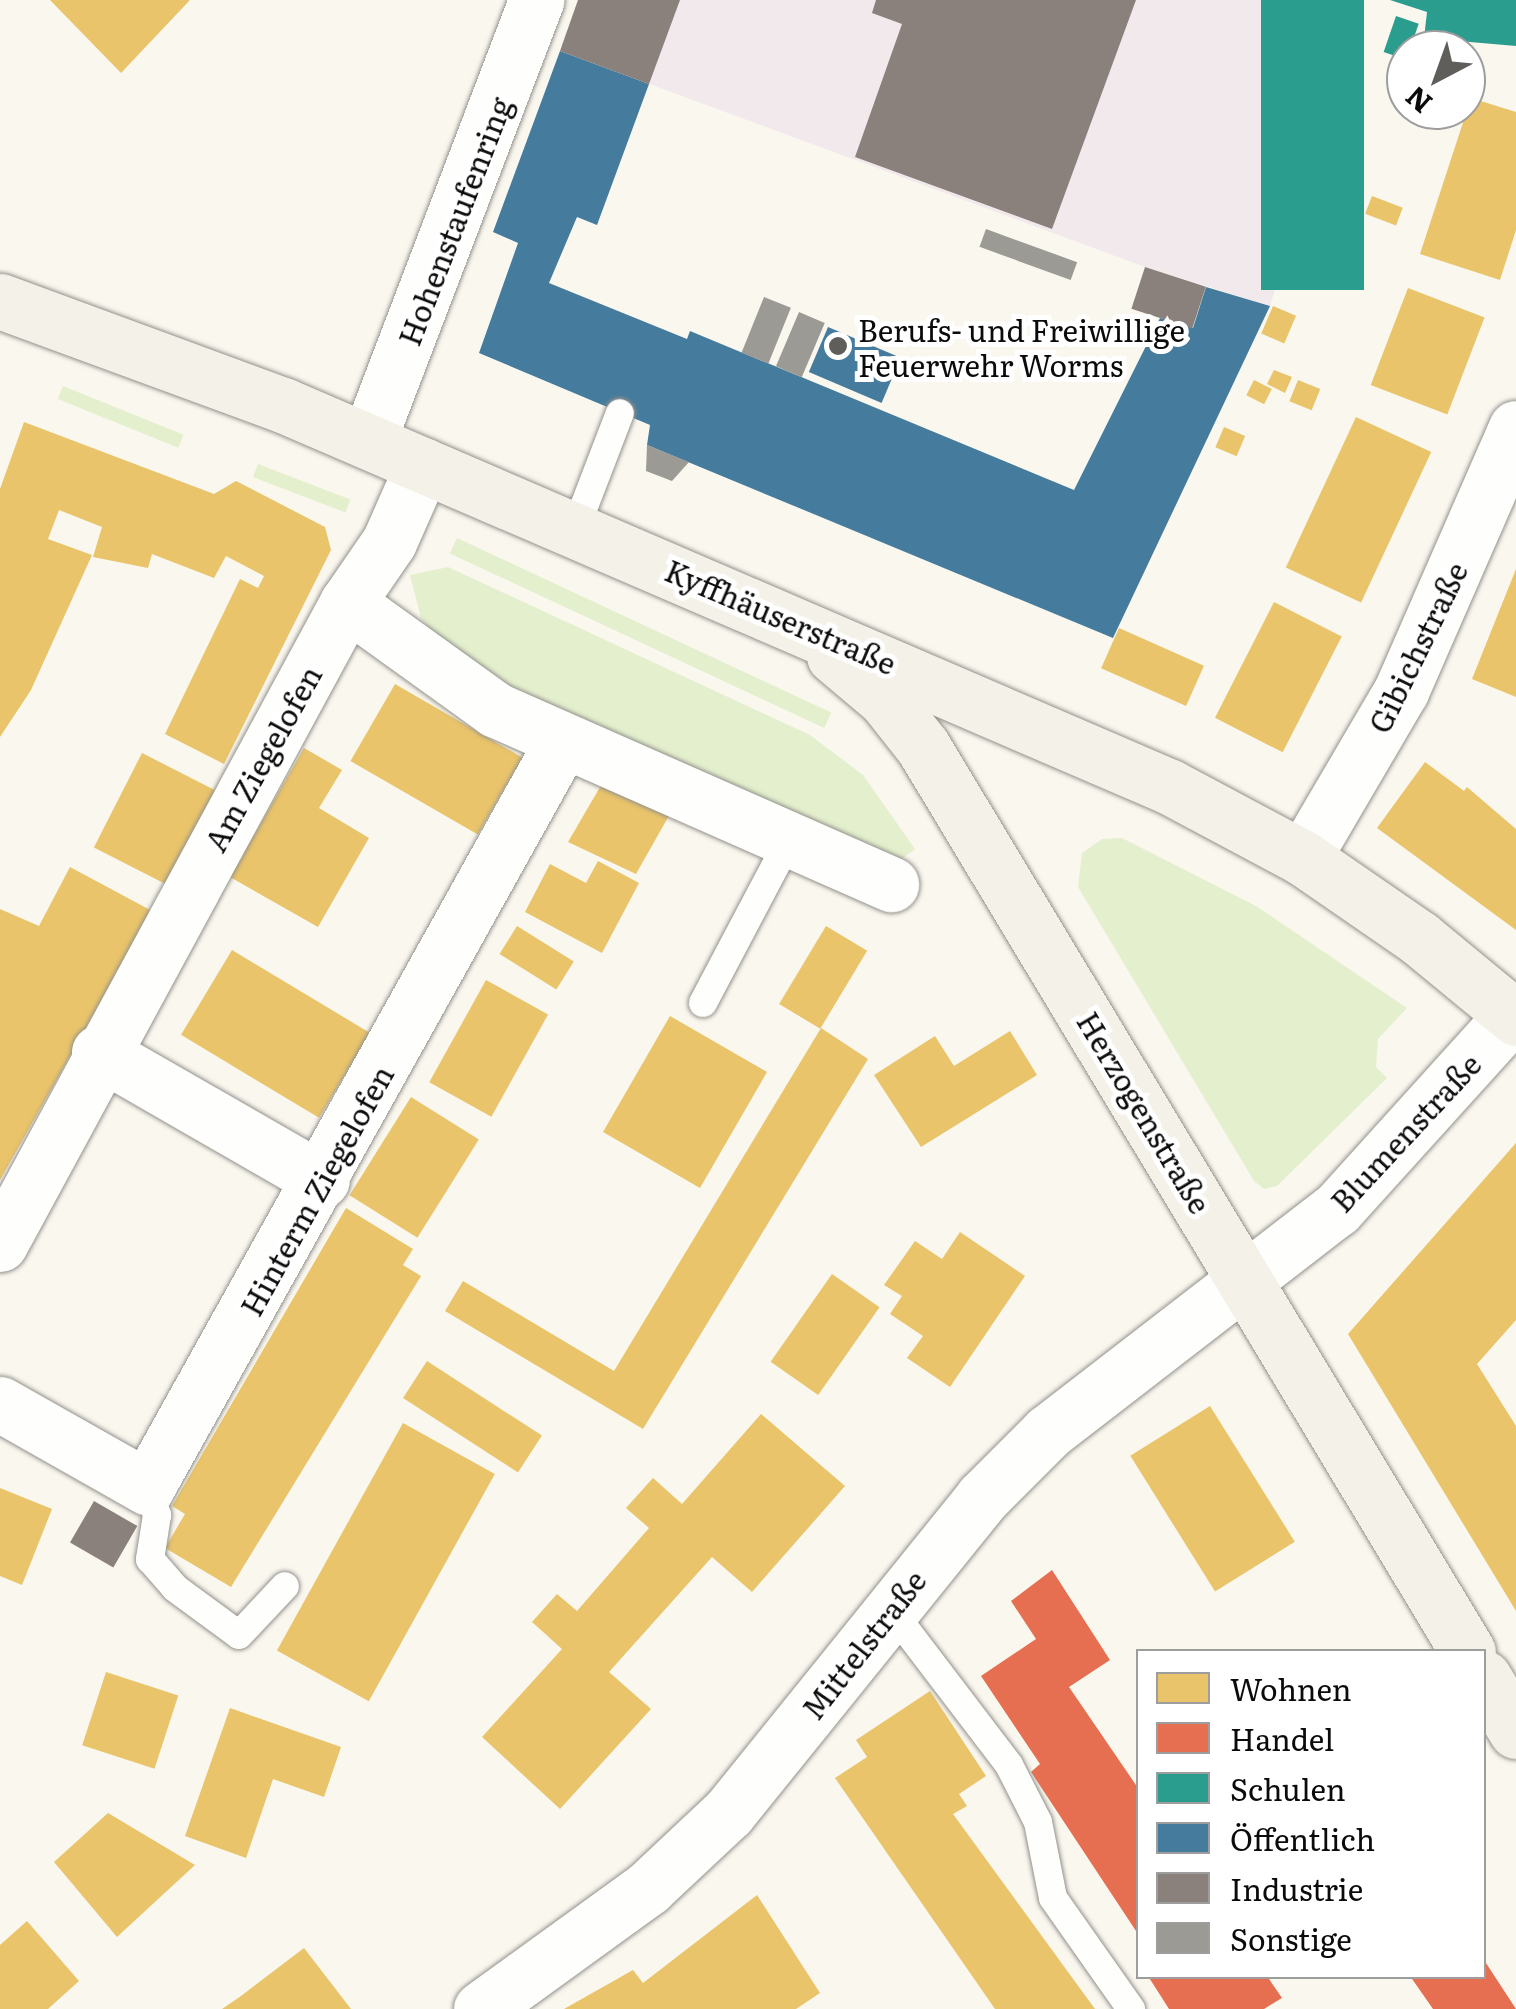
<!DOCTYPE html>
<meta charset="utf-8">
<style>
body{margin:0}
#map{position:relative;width:1516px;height:2009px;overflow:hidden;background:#faf7ee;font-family:Literata,serif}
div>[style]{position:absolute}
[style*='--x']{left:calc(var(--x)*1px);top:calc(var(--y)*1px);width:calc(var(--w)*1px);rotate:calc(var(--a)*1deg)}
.industrial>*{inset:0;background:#f1e9ec}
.green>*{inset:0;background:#e4f0cd;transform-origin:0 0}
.homes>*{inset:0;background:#e9c46a;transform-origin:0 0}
.shops>*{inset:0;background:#e76f51}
.schools>*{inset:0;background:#2a9d8f;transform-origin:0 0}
.public>*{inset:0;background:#457b9d;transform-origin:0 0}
.industry>*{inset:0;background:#8a817c;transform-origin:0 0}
.building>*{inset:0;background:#9c9a94;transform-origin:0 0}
.roads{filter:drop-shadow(0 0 2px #93918d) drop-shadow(0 0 2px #93918d)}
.lane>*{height:28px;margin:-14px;padding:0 14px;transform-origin:14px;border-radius:14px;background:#fefefc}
.street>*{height:55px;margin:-27.5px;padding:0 27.5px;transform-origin:27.5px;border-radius:27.5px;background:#fefefc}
.secondary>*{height:55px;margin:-27.5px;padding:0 27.5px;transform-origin:27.5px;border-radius:27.5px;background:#f4f2e8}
.dots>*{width:28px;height:28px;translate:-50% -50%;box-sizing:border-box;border:5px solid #fff;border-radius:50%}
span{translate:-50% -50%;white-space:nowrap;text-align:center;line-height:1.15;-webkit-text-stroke:10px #fff;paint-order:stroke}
.street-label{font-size:30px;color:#0b0b0b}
.poi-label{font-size:30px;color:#0b0b0b}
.left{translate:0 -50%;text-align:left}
.legend{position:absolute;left:1136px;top:1649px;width:350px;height:330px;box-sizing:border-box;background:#fff;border:2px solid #9d9d9d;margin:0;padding:12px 18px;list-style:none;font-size:30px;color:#0b0b0b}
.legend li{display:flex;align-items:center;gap:20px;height:50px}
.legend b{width:50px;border:2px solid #9d9d9d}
.north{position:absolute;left:1386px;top:30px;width:100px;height:100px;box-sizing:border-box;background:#fff;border:2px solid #9d9d9d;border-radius:50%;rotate:221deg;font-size:28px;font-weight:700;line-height:40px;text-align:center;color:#0b0b0b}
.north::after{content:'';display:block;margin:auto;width:35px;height:45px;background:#5f5e5a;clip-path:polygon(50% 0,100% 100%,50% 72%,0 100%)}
</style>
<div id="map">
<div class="industrial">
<i style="clip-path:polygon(578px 0,1364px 0,1270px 306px,1145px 267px,560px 51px)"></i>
</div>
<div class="green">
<i style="left:63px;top:386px;width:130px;height:14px;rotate:22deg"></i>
<i style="left:258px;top:464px;width:99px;height:14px;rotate:21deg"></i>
<i style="left:457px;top:538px;width:413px;height:17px;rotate:25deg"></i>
<i style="clip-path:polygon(448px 567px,810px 735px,863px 775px,915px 849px,899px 861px,532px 703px,437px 639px,421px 618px,410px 575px)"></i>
<i style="clip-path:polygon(1122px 838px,1256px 906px,1407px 1008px,1378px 1039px,1376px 1067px,1387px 1078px,1277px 1186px,1264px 1189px,1254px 1181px,1078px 887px,1082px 853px,1102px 839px)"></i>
</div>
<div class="homes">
<i style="clip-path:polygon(50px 0,190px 0,121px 73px)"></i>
<i style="clip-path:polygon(1471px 98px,1516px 112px,1516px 230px,1500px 280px,1420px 254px)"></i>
<i style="left:1317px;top:169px;width:35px;height:26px;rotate:22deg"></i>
<i style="left:1372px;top:196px;width:33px;height:19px;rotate:21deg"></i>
<i style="left:1408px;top:288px;width:82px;height:104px;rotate:21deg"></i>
<i style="left:1273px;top:306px;width:25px;height:30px;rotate:23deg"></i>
<i style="clip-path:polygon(1274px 370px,1292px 377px,1285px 393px,1267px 384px)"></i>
<i style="left:1254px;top:380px;width:20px;height:17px;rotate:27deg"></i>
<i style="left:1298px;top:380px;width:24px;height:23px;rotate:22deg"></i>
<i style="left:1356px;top:417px;width:83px;height:166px;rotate:25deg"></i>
<i style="clip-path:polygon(24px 422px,214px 494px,236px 481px,325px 527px,331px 550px,224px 764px,165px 734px,240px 579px,258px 588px,264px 576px,226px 556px,214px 578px,152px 554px,148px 568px,93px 557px,102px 527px,59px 510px,48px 539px,92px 555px,31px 690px,0 737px,0 489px)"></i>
<i style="left:1224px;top:427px;width:23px;height:22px;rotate:23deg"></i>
<i style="clip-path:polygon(1516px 569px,1516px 697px,1472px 679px)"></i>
<i style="left:1274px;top:602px;width:76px;height:130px;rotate:27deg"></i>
<i style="left:1119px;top:628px;width:93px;height:44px;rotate:24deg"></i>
<i style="left:395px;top:684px;width:147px;height:89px;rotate:30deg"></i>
<i style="clip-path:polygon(304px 748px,342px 770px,319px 808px,369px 838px,318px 927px,230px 877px)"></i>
<i style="left:142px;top:753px;width:82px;height:106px;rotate:27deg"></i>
<i style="clip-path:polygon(1425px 762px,1464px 791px,1467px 787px,1516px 829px,1516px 930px,1377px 828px)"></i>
<i style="clip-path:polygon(603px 782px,671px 812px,636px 874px,568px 842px)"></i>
<i style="clip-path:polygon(598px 861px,639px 883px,602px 953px,525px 912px,550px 864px,586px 883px)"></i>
<i style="clip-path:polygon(70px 867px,152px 911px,0 1180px,0 909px,39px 926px)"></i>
<i style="left:517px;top:926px;width:67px;height:33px;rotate:32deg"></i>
<i style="left:826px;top:926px;width:48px;height:91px;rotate:31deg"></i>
<i style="left:232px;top:950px;width:161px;height:99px;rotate:31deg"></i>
<i style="left:486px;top:980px;width:71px;height:117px;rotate:29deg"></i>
<i style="left:670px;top:1016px;width:112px;height:134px;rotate:30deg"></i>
<i style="clip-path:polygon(821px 1028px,868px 1059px,643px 1429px,445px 1311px,463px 1281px,614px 1371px)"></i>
<i style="clip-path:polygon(1010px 1031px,1037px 1075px,921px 1147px,874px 1075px,935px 1036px,954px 1066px)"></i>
<i style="left:411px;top:1097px;width:80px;height:116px;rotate:32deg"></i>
<i style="clip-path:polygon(1516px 1143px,1516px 1320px,1477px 1364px,1516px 1426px,1516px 1611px,1348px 1334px)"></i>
<i style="clip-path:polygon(346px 1208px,413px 1249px,403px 1265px,421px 1276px,231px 1587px,165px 1548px,185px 1514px,172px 1506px)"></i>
<i style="clip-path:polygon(960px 1232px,1025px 1276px,950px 1387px,907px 1358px,923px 1336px,890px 1314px,902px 1296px,884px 1285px,915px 1241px,942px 1259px)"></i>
<i style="left:832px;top:1274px;width:58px;height:107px;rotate:35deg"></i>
<i style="left:427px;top:1361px;width:137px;height:44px;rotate:33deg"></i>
<i style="left:1210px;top:1406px;width:160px;height:94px;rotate:58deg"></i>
<i style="clip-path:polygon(761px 1414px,845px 1486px,752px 1592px,712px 1557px,609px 1672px,651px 1709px,560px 1809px,482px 1737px,562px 1649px,532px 1622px,557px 1594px,577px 1611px,649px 1528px,626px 1508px,653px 1478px,682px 1504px)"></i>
<i style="left:403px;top:1423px;width:105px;height:260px;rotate:29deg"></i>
<i style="clip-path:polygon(0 1488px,52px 1509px,22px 1585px,0 1576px)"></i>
<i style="left:106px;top:1672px;width:76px;height:77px;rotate:18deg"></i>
<i style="clip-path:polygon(930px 1691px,986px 1776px,959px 1794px,967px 1806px,953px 1814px,1095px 2009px,995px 2009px,835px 1778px,867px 1757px,856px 1740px)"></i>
<i style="clip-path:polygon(230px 1708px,341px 1747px,324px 1797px,273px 1779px,246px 1858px,185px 1836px)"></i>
<i style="clip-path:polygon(108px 1813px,195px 1865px,117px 1937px,54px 1862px)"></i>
<i style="clip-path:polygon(757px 1895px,820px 1993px,796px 2009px,564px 2009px,633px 1970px,643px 1983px)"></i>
<i style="clip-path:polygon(27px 1921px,79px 1981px,48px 2009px,0 2009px,0 1945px)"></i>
<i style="clip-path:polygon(304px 1948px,351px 2009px,222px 2009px,241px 1996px)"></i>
</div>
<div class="shops">
<i style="clip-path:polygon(1052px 1570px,1110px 1660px,1069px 1687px,1138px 1788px,1138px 1934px,1031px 1772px,1040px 1764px,981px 1676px,1036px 1639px,1011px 1601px)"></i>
<i style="clip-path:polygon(1484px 1960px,1516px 2009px,1433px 2009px,1410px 1976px,1484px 1976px)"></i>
<i style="clip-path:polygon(1148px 1976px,1267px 1976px,1282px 1998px,1264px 2009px,1169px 2009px)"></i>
</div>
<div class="schools">
<i style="left:1261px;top:0;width:103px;height:290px"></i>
<i style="clip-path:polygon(1390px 0,1516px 0,1516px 46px,1424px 38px,1427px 12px)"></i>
<i style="left:1396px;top:16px;width:24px;height:38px;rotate:19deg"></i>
</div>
<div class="public">
<i style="clip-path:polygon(560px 51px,649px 84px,597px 225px,577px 217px,549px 283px,687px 339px,690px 331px,1074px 490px,1160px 318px,1193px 328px,1206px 287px,1270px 306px,1113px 638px,647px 445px,650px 425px,479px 353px,518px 243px,493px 232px)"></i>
<i style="left:828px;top:327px;width:79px;height:49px;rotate:23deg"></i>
</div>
<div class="industry">
<i style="clip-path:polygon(578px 0,680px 0,649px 84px,560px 51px)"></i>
<i style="clip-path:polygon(876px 0,1136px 0,1052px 229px,855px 157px,902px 24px,872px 13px)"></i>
<i style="left:1145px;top:267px;width:64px;height:44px;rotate:18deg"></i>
<i style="left:94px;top:1501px;width:50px;height:48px;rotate:30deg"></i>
</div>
<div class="building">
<i style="left:986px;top:229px;width:97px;height:19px;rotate:20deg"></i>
<i style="left:764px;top:297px;width:29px;height:60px;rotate:22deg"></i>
<i style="left:799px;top:312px;width:28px;height:59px;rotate:23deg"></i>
<i style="clip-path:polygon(647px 445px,689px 462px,672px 481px,646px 471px)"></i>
</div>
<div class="roads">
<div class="lane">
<i style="--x:575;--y:530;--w:125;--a:-69"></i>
<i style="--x:703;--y:1003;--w:187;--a:-62.2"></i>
<i style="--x:147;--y:1487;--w:30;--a:70"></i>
<i style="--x:157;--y:1515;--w:45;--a:99"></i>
<i style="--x:150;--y:1559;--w:38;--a:49"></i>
<i style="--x:175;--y:1588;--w:79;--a:36.3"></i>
<i style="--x:239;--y:1635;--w:67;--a:-46.8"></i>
<i style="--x:891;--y:1610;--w:195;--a:52.7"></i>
<i style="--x:1009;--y:1765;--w:64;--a:63"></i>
<i style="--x:1038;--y:1822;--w:77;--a:78.8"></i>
<i style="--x:1053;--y:1898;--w:136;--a:54.9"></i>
</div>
<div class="street">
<i style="--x:368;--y:441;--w:472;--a:-69.1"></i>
<i style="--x:347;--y:603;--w:183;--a:35.7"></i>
<i style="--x:496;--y:710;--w:432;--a:23.8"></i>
<i style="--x:1303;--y:858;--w:194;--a:-59.6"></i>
<i style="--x:1401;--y:691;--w:287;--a:-66.4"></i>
<i style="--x:99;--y:1052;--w:257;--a:29.9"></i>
<i style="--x:0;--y:1244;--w:729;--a:-61.57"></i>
<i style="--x:347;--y:603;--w:74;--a:-55.5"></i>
<i style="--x:389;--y:542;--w:84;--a:-66.2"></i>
<i style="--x:0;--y:1404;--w:169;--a:29.5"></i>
<i style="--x:147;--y:1487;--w:853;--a:-60.88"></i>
<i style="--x:481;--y:2009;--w:206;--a:-35.9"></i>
<i style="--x:648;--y:1888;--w:110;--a:-43.2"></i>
<i style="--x:728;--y:1813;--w:405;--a:-51.1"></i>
<i style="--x:982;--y:1498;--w:93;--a:-45"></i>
<i style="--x:1048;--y:1432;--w:365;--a:-37.7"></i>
<i style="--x:1337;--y:1209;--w:261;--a:-47.9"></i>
</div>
<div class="secondary">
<i style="--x:0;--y:301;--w:302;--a:20.2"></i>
<i style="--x:283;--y:405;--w:966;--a:23.3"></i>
<i style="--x:1170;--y:787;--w:151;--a:28.1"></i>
<i style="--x:1303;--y:858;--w:141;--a:34.6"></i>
<i style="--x:1419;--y:938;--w:126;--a:39.5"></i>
<i style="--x:834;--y:656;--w:67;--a:40.1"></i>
<i style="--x:885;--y:699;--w:61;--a:51.6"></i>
<i style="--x:923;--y:747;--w:1056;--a:58.94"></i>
<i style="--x:1484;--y:1678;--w:62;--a:58.9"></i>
</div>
</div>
<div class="dots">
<i style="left:838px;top:346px;background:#5f5e5a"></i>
</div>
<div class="street-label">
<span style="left:454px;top:221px;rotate:-69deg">Hohenstaufenring</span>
<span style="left:781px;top:616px;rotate:23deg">Kyffhäuserstraße</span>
<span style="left:1417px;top:647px;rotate:-64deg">Gibichstraße</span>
<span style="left:262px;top:758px;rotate:-61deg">Am Ziegelofen</span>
<span style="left:1145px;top:1112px;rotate:59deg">Herzogenstraße</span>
<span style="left:1405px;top:1132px;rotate:-47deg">Blumenstraße</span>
<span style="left:316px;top:1190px;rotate:-61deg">Hinterm Ziegelofen</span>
<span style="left:863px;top:1644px;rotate:-52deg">Mittelstraße</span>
</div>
<div class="poi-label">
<span class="left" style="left:858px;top:346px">Berufs- und Freiwillige<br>Feuerwehr Worms</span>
</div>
<ul class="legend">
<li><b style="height:28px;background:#e9c46a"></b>Wohnen</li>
<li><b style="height:28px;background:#e76f51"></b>Handel</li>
<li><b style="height:28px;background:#2a9d8f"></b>Schulen</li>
<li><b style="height:28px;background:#457b9d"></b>Öffentlich</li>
<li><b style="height:28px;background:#8a817c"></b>Industrie</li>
<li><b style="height:28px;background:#9c9a94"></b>Sonstige</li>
</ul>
<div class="north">N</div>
</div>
